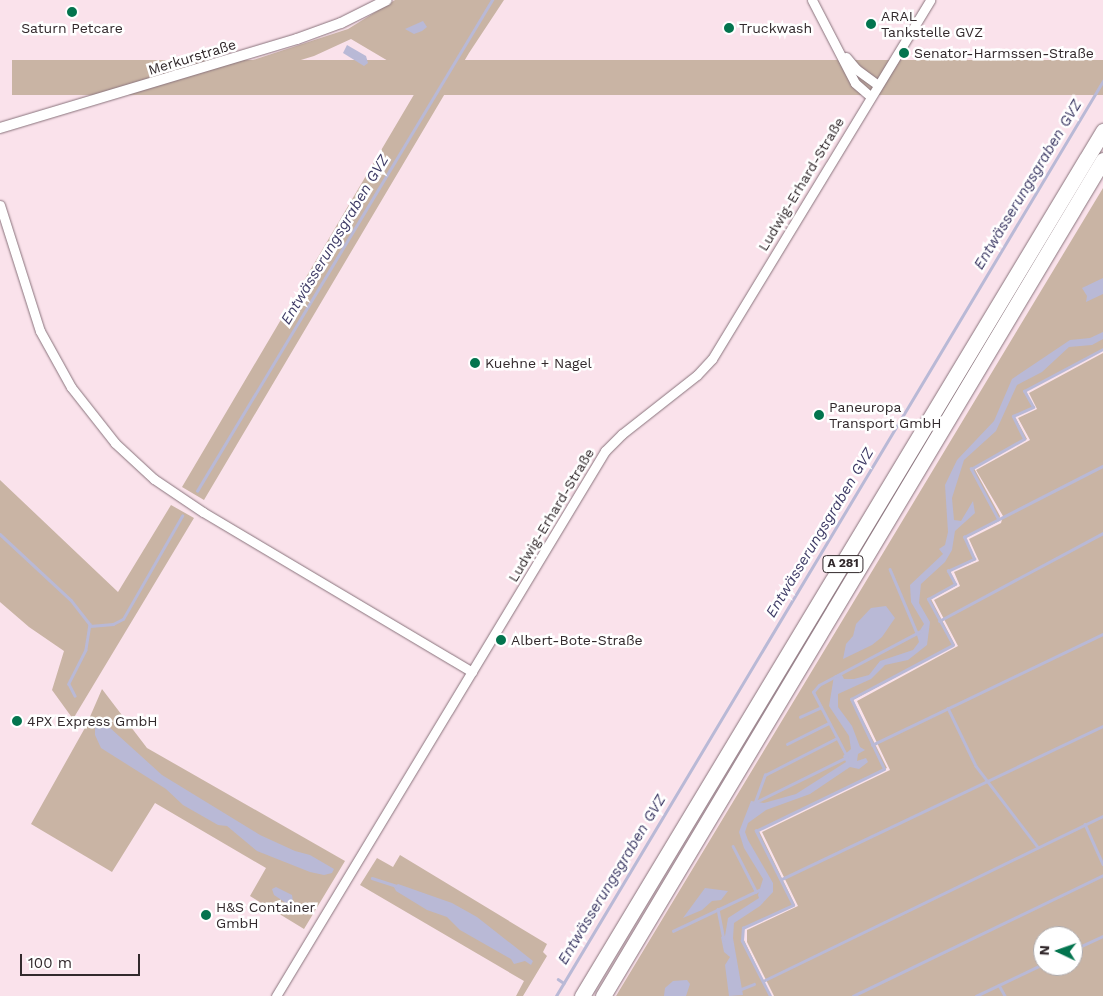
<!DOCTYPE html>
<meta charset="utf-8">
<style>
body{margin:0}
#map{position:relative;width:1103px;height:996px;overflow:hidden;background:#fae2eb;font-family:"Work Sans",sans-serif}
div>[style]{position:absolute}
[style*='--x']{left:calc(var(--x)*1px);top:calc(var(--y)*1px);width:calc(var(--w)*1px);rotate:calc(var(--a)*1deg)}
.green>*{inset:0;background:#c9b4a4;transform-origin:0 0}
.water>*{inset:0;background:#b9b9d6}
.stream>*{height:2.5px;margin:-1.25px;padding:0 1.25px;transform-origin:1.25px;border-radius:1.25px;background:#b9b9d6}
.roads{filter:drop-shadow(0 0 1px #89737c) drop-shadow(0 0 1px #89737c)}
.minor>*{height:9px;margin:-4.5px;padding:0 4.5px;transform-origin:4.5px;border-radius:4.5px;background:#fff}
.tertiary>*{height:10px;margin:-5px;padding:0 5px;transform-origin:5px;border-radius:5px;background:#fff}
.motorway>*{height:15px;margin:-7.5px;padding:0 7.5px;transform-origin:7.5px;border-radius:7.5px;background:#fff}
.dots>*{width:14px;height:14px;translate:-50% -50%;box-sizing:border-box;border:2px solid #fff;border-radius:50%}
span{translate:-50% -50%;white-space:nowrap;text-align:center;line-height:1.15;-webkit-text-stroke:5px #fff;paint-order:stroke}
.shield-label span{padding:1px 4px;background:#fff;border:1px solid;border-radius:4px;-webkit-text-stroke-width:0}
.shield-label{font-size:12px;color:#32292c;font-weight:700}
.poi-label{font-size:14px;color:#32292c}
.left{translate:0 -50%;text-align:left}
.street-label{font-size:14px;color:#32292c}
.water-label{font-size:15px;color:#3e3b66;font-style:italic}
.north{position:absolute;left:1033px;top:926px;width:50px;height:50px;box-sizing:border-box;background:#fff;border:1px solid #ada9ab;border-radius:50%;rotate:273deg;font-size:14px;font-weight:700;line-height:20px;text-align:center;color:#32292c}
.north::after{content:'';display:block;margin:auto;width:18px;height:22px;background:#03744e;clip-path:polygon(50% 0,100% 100%,50% 72%,0 100%)}
.scale{position:absolute;left:20px;top:954px;width:120px;height:22px;box-sizing:border-box;border:2px solid #32292c;border-top:0;padding-left:6px;font-size:15px;line-height:18px;white-space:nowrap;color:#32292c;-webkit-text-stroke:4px #fff;paint-order:stroke}
</style>
<div id="map">
<div class="green">
<i style="clip-path:polygon(395px 0,504px 0,469px 53px,204px 500px,182px 487px,422px 81px,351px 39px,314px 56px,205px 89px,201px 77px,348px 29px)"></i>
<i style="left:1103px;top:60px;width:35px;height:1091px;rotate:90deg"></i>
<i style="clip-path:polygon(1103px 188px,1103px 350px,1026px 391px,1034px 408px,1015px 417px,1027px 439px,974px 468px,1000px 516px,999px 521px,966px 538px,976px 560px,950px 571px,957px 585px,931px 599px,955px 645px,853px 700px,887px 768px,759px 831px,795px 905px,744px 929px,743px 938px,771px 996px,616px 996px)"></i>
<i style="clip-path:polygon(evenodd,1103px 353px,1103px 996px,774px 996px,747px 942px,747px 930px,798px 906px,762px 832px,890px 770px,857px 701px,958px 646px,934px 600px,960px 586px,954px 572px,979px 561px,969px 539px,1001px 523px,1003px 516px,976px 470px,1030px 440px,1018px 418px,1037px 409px,1029px 393px,1103px 353px,1043px 936px,1073px 936px,1073px 966px,1043px 966px,1043px 936px)"></i>
<i style="clip-path:polygon(0 480px,118px 592px,171px 505px,194px 518px,73px 719px,52px 690px,64px 651px,29px 627px,0 602px)"></i>
<i style="clip-path:polygon(102px 689px,147px 748px,345px 861px,304px 929px,250px 896px,266px 868px,155px 803px,112px 872px,31px 824px,86px 726px)"></i>
<i style="clip-path:polygon(400px 855px,547px 944px,543px 952px,547px 956px,523px 996px,516px 996px,524px 981px,360px 885px,377px 858px,393px 867px)"></i>
</div>
<div class="water">
<i style="clip-path:polygon(423px 21px,427px 27px,422px 31px,414px 34px,405px 29px)"></i>
<i style="clip-path:polygon(347px 45px,366px 56px,368px 63px,364px 66px,343px 53px)"></i>
<i style="clip-path:polygon(1103px 278px,1103px 294px,1086px 302px,1087px 296px,1082px 288px)"></i>
<i style="clip-path:polygon(1103px 332px,1103px 339px,1092px 345px,1069px 347px,1042px 372px,1017px 385px,996px 431px,964px 460px,952px 498px,954px 520px,961px 521px,973px 501px,975px 513px,955px 531px,952px 550px,945px 562px,921px 584px,919px 603px,930px 622px,927px 645px,908px 660px,885px 665px,871px 679px,838px 694px,838px 707px,852px 726px,860px 747px,865px 750px,858px 754px,857px 761px,866px 758px,868px 762px,859px 769px,850px 767px,810px 794px,766px 810px,748px 823px,745px 832px,748px 840px,773px 883px,773px 892px,760px 906px,734px 923px,733px 938px,743px 995px,729px 996px,725px 965px,730px 957px,724px 952px,721px 937px,725px 936px,728px 918px,759px 898px,758px 895px,763px 879px,744px 848px,739px 832px,751px 801px,764px 803px,796px 794px,846px 762px,843px 756px,851px 749px,849px 736px,829px 706px,834px 676px,841px 673px,844px 679px,854px 679px,869px 675px,880px 661px,913px 650px,919px 642px,917px 635px,924px 624px,911px 602px,910px 585px,943px 554px,939px 549px,945px 545px,948px 532px,945px 485px,957px 460px,994px 421px,1012px 379px,1070px 340px,1090px 338px)"></i>
<i style="clip-path:polygon(886px 606px,895px 618px,882px 637px,872px 645px,843px 659px,846px 644px,853px 636px,856px 624px,871px 608px)"></i>
<i style="clip-path:polygon(98px 717px,162px 775px,260px 835px,295px 851px,310px 855px,334px 869px,332px 873px,324px 875px,310px 872px,257px 851px,227px 826px,218px 825px,183px 805px,166px 789px,101px 748px,95px 735px,95px 720px)"></i>
<i style="clip-path:polygon(398px 884px,452px 903px,477px 917px,533px 961px,531px 965px,525px 961px,514px 964px,511px 959px,460px 930px,447px 917px,427px 910px,396px 891px,394px 887px)"></i>
<i style="clip-path:polygon(276px 887px,292px 895px,293px 902px,286px 903px,274px 895px,272px 889px)"></i>
<i style="clip-path:polygon(705px 888px,728px 891px,721px 900px,712px 901px,702px 910px,683px 918px)"></i>
<i style="clip-path:polygon(687px 980px,690px 984px,686px 996px,664px 996px,665px 988px,673px 981px)"></i>
</div>
<div class="stream">
<i style="--x:197;--y:491;--w:573;--a:-59"></i>
<i style="--x:998;--y:519;--w:57;--a:-118.4"></i>
<i style="--x:971;--y:469;--w:61;--a:-29.5"></i>
<i style="--x:1024;--y:439;--w:25;--a:-116"></i>
<i style="--x:1013;--y:416;--w:22;--a:-24"></i>
<i style="--x:1033;--y:407;--w:18;--a:-119"></i>
<i style="--x:1024;--y:391;--w:89;--a:-28"></i>
<i style="--x:0;--y:534;--w:97;--a:42.9"></i>
<i style="--x:71;--y:600;--w:31;--a:52"></i>
<i style="--x:90;--y:624;--w:26;--a:99"></i>
<i style="--x:86;--y:650;--w:38;--a:117"></i>
<i style="--x:69;--y:684;--w:13;--a:63"></i>
<i style="--x:890;--y:569;--w:69;--a:67.1"></i>
<i style="--x:939;--y:621;--w:186;--a:-28.2"></i>
<i style="--x:90;--y:626;--w:23;--a:-5"></i>
<i style="--x:113;--y:624;--w:11;--a:-27"></i>
<i style="--x:123;--y:619;--w:119;--a:-60.2"></i>
<i style="--x:948;--y:708;--w:64;--a:64.2"></i>
<i style="--x:976;--y:766;--w:102;--a:52.6"></i>
<i style="--x:800;--y:717;--w:23;--a:-25"></i>
<i style="--x:787;--y:744;--w:47;--a:-26.6"></i>
<i style="--x:872;--y:745;--w:256;--a:-25.7"></i>
<i style="--x:847;--y:757;--w:73;--a:-117.6"></i>
<i style="--x:813;--y:692;--w:9;--a:-49"></i>
<i style="--x:819;--y:685;--w:115;--a:-27.9"></i>
<i style="--x:755;--y:802;--w:29;--a:-70"></i>
<i style="--x:765;--y:775;--w:81;--a:-27.2"></i>
<i style="--x:756;--y:802;--w:99;--a:-26.3"></i>
<i style="--x:1085;--y:824;--w:44;--a:65.8"></i>
<i style="--x:733;--y:846;--w:51;--a:62.9"></i>
<i style="--x:372;--y:878;--w:28;--a:18"></i>
<i style="--x:782;--y:879;--w:356;--a:-25.5"></i>
<i style="--x:718;--y:909;--w:31;--a:79"></i>
<i style="--x:673;--y:931;--w:98;--a:-25.5"></i>
<i style="--x:1073;--y:950;--w:33;--a:-25"></i>
<i style="--x:558;--y:979;--w:7;--a:34"></i>
<i style="--x:763;--y:981;--w:378;--a:-25.9"></i>
<i style="--x:999;--y:985;--w:13;--a:61"></i>
<i style="--x:739;--y:990;--w:16;--a:-22"></i>
<i style="--x:556;--y:996;--w:1066;--a:-59.13"></i>
<i style="--x:770;--y:996;--w:62;--a:-117"></i>
<i style="--x:742;--y:941;--w:13;--a:-86"></i>
<i style="--x:743;--y:928;--w:55;--a:-24.7"></i>
<i style="--x:793;--y:905;--w:83;--a:-116.6"></i>
<i style="--x:756;--y:831;--w:142;--a:-25.8"></i>
<i style="--x:884;--y:769;--w:77;--a:-115.2"></i>
<i style="--x:851;--y:699;--w:115;--a:-27.9"></i>
<i style="--x:953;--y:645;--w:52;--a:-118.5"></i>
<i style="--x:928;--y:599;--w:31;--a:-29"></i>
<i style="--x:955;--y:584;--w:15;--a:-118"></i>
<i style="--x:948;--y:571;--w:29;--a:-25"></i>
<i style="--x:974;--y:559;--w:24;--a:-114"></i>
<i style="--x:964;--y:537;--w:156;--a:-27.1"></i>
<i style="--x:853;--y:996;--w:278;--a:-25.8"></i>
<i style="--x:976;--y:996;--w:74;--a:-25.5"></i>
</div>
<div class="roads">
<div class="minor">
<i style="--x:812;--y:0;--w:93;--a:62.6"></i>
<i style="--x:855;--y:83;--w:20;--a:41"></i>
<i style="--x:846;--y:57;--w:16;--a:50"></i>
<i style="--x:856;--y:69;--w:26;--a:36"></i>
<i style="--x:0;--y:205;--w:132;--a:72.4"></i>
<i style="--x:40;--y:331;--w:64;--a:61"></i>
<i style="--x:71;--y:387;--w:71;--a:51.8"></i>
<i style="--x:115;--y:443;--w:53;--a:42.7"></i>
<i style="--x:154;--y:479;--w:59;--a:34"></i>
<i style="--x:203;--y:512;--w:313;--a:30.7"></i>
<i style="--x:276;--y:996;--w:637;--a:-58.88"></i>
<i style="--x:605;--y:451;--w:24;--a:-45"></i>
<i style="--x:622;--y:434;--w:95;--a:-38.2"></i>
<i style="--x:697;--y:375;--w:22;--a:-47"></i>
<i style="--x:712;--y:359;--w:420;--a:-58.7"></i>
</div>
<div class="tertiary">
<i style="--x:0;--y:128;--w:310;--a:-16.7"></i>
<i style="--x:297;--y:39;--w:47;--a:-20"></i>
<i style="--x:341;--y:23;--w:51;--a:-26.6"></i>
</div>
<div class="motorway">
<i style="--x:582;--y:996;--w:1010;--a:-58.94"></i>
<i style="--x:603;--y:996;--w:974;--a:-59.12"></i>
</div>
</div>
<div class="dots">
<i style="left:72px;top:12px;background:#03744e"></i>
<i style="left:871px;top:24px;background:#03744e"></i>
<i style="left:729px;top:28px;background:#03744e"></i>
<i style="left:904px;top:53px;background:#03744e"></i>
<i style="left:475px;top:363px;background:#03744e"></i>
<i style="left:819px;top:415px;background:#03744e"></i>
<i style="left:501px;top:640px;background:#03744e"></i>
<i style="left:17px;top:721px;background:#03744e"></i>
<i style="left:206px;top:915px;background:#03744e"></i>
</div>
<div class="shield-label">
<span style="left:843px;top:564px">A 281</span>
</div>
<div class="poi-label">
<span class="left" style="left:881px;top:24px">ARAL<br>Tankstelle GVZ</span>
<span style="left:72px;top:28px">Saturn Petcare</span>
<span class="left" style="left:739px;top:28px">Truckwash</span>
<span class="left" style="left:914px;top:53px">Senator-Harmssen-Straße</span>
<span class="left" style="left:485px;top:363px">Kuehne + Nagel</span>
<span class="left" style="left:829px;top:415px">Paneuropa<br>Transport GmbH</span>
<span class="left" style="left:511px;top:640px">Albert-Bote-Straße</span>
<span class="left" style="left:27px;top:721px">4PX Express GmbH</span>
<span class="left" style="left:216px;top:915px">H&amp;S Container<br>GmbH</span>
</div>
<div class="street-label">
<span style="left:192px;top:57px;rotate:-17deg">Merkurstraße</span>
<span style="left:801px;top:184px;rotate:-59deg">Ludwig-Erhard-Straße</span>
<span style="left:551px;top:515px;rotate:-59deg">Ludwig-Erhard-Straße</span>
</div>
<div class="water-label">
<span style="left:1028px;top:185px;rotate:-59deg">Entwässerungsgraben GVZ</span>
<span style="left:335px;top:240px;rotate:-59deg">Entwässerungsgraben GVZ</span>
<span style="left:820px;top:533px;rotate:-59deg">Entwässerungsgraben GVZ</span>
<span style="left:612px;top:880px;rotate:-59deg">Entwässerungsgraben GVZ</span>
</div>
<div class="north">N</div>
<div class="scale">100 m</div>
</div>
